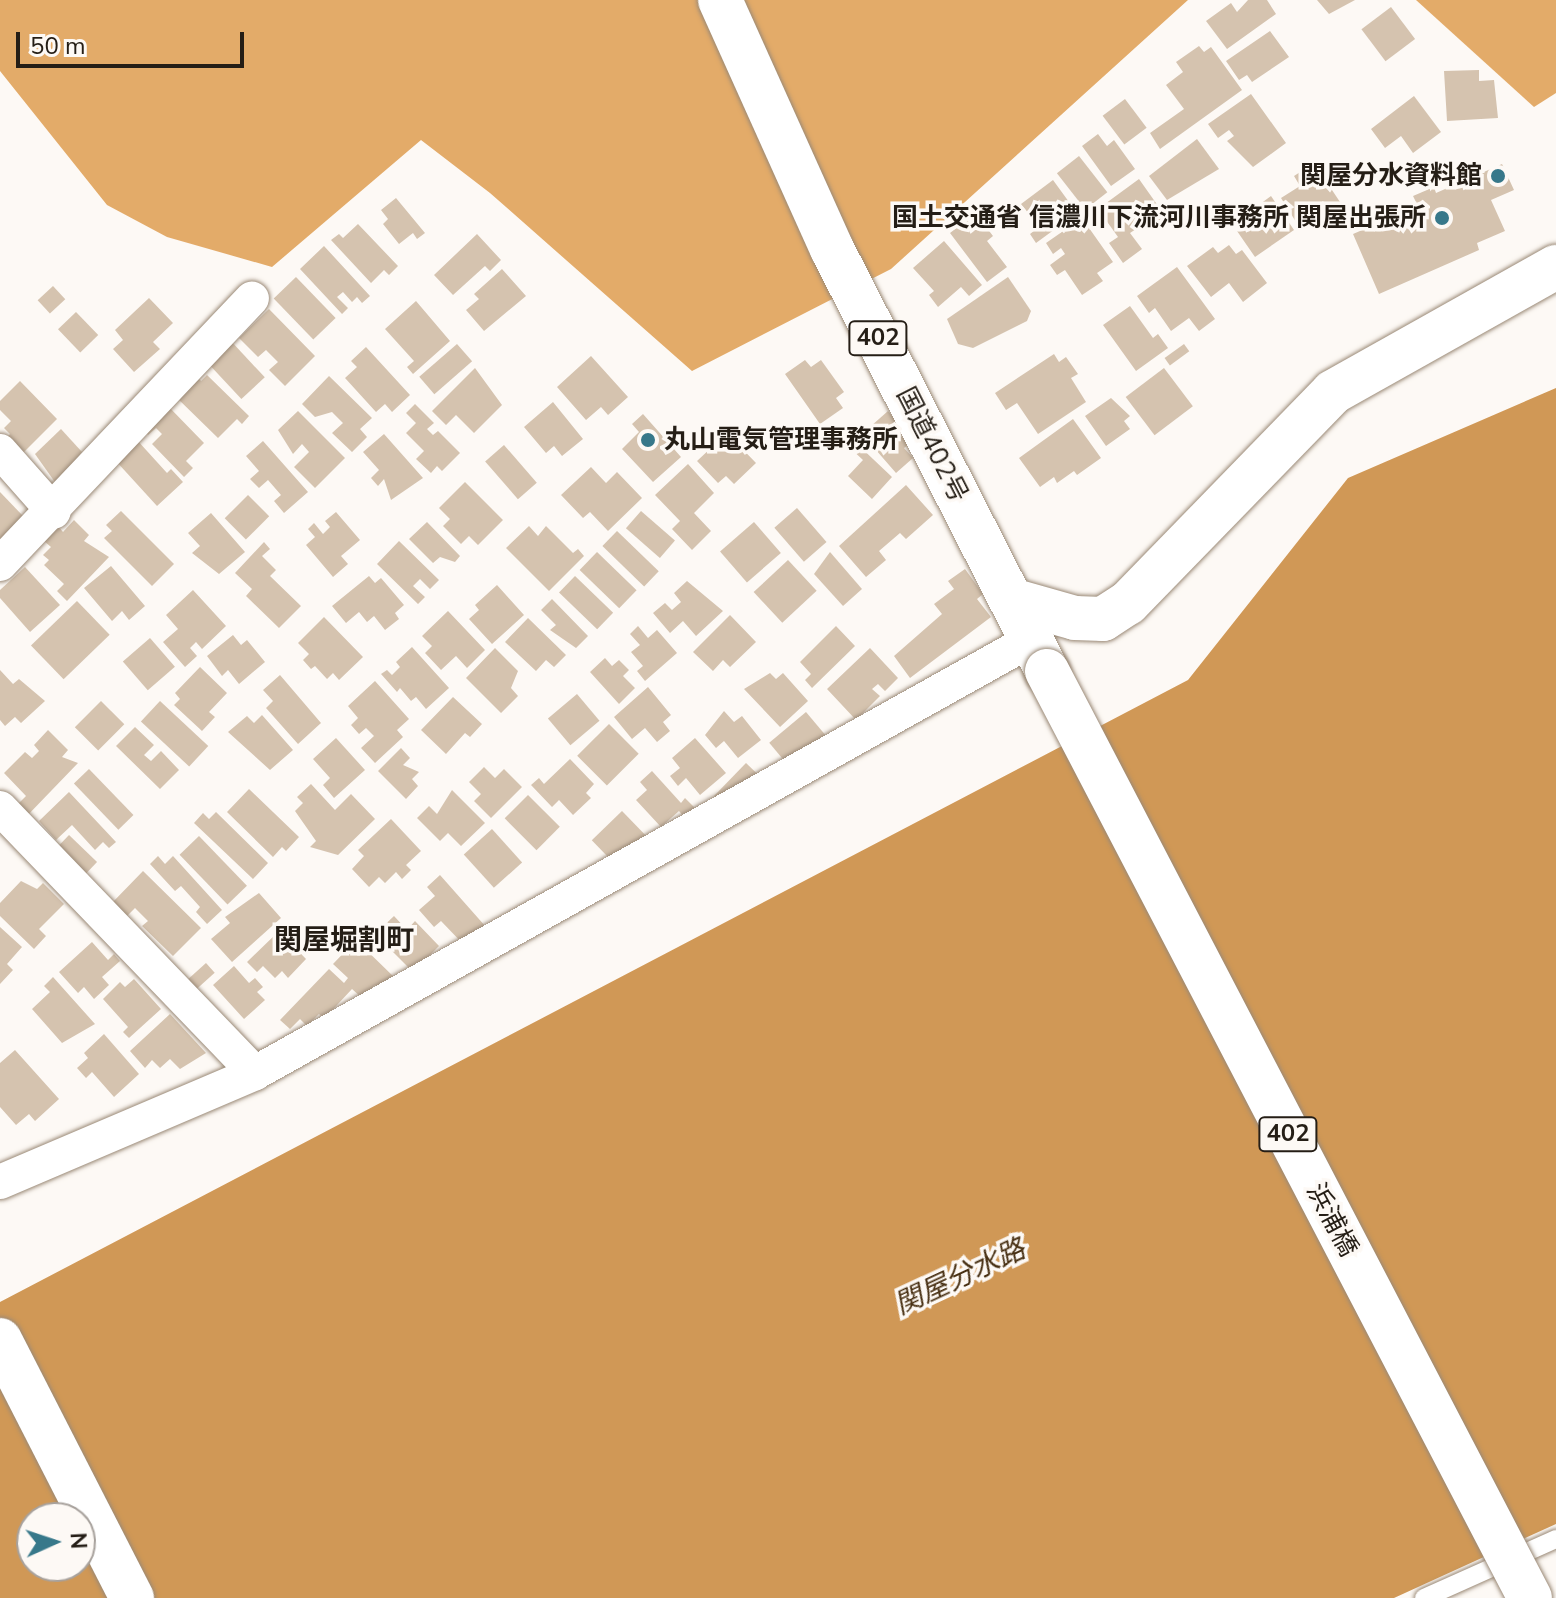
<!DOCTYPE html>
<meta charset="utf-8">
<style>
body{margin:0}
#map{position:relative;width:1556px;height:1598px;overflow:hidden;background:#fdf9f5;font-family:"Nunito Sans","Noto Sans JP",sans-serif}
div>[style]{position:absolute}
[style*='--x']{left:calc(var(--x)*1px);top:calc(var(--y)*1px);width:calc(var(--w)*1px);rotate:calc(var(--a)*1deg)}
.forest>*{inset:0;background:#e3ab69}
.water>*{inset:0;background:#d09856}
.building>*{inset:0;background:#d5c3af;transform-origin:0 0}
.roads{filter:drop-shadow(0 0 2px #9a8976) drop-shadow(0 0 2px #9a8976)}
.lane>*{height:18px;margin:-9px;padding:0 9px;transform-origin:9px;border-radius:9px;background:#fff}
.street>*{height:34px;margin:-17px;padding:0 17px;transform-origin:17px;border-radius:17px;background:#fff}
.secondary>*{height:44px;margin:-22px;padding:0 22px;transform-origin:22px;border-radius:22px;background:#fff}
.highway>*{height:44px;margin:-22px;padding:0 22px;transform-origin:22px;border-radius:22px;background:#fff}
.bridges{filter:drop-shadow(0 0 2px #9a8976) drop-shadow(0 0 2px #9a8976)}
.highway-bridge>*{height:44px;margin:-22px;padding:0 22px;transform-origin:22px;border-radius:22px;background:#fff}
.dots>*{width:22px;height:22px;translate:-50% -50%;box-sizing:border-box;border:4px solid #fdf9f5;border-radius:50%}
span{translate:-50% -50%;white-space:nowrap;text-align:center;line-height:1.15;-webkit-text-stroke:7px #fdf9f5;paint-order:stroke}
.shield-label span{padding:2px 6px;background:#fdf9f5;border:2px solid;border-radius:6px;-webkit-text-stroke-width:0}
.shield-label{font-size:24px;color:#251e16;font-weight:700}
.poi-label{font-size:26px;color:#251e16;font-weight:700}
.right{translate:-100% -50%;text-align:right}
.left{translate:0 -50%;text-align:left}
.street-label{font-size:26px;color:#251e16}
.neighbourhood-label{font-size:28px;color:#251e16;font-weight:700}
.water-label{font-size:28px;color:#483013;font-style:italic}
.north{position:absolute;left:16px;top:1502px;width:80px;height:80px;box-sizing:border-box;background:#fdf9f5;border:2px solid #a7a19c;border-radius:50%;rotate:87deg;font-size:22px;font-weight:700;line-height:32px;text-align:center;color:#251e16}
.north::after{content:'';display:block;margin:auto;width:28px;height:36px;background:#37788a;clip-path:polygon(50% 0,100% 100%,50% 72%,0 100%)}
.scale{position:absolute;left:16px;top:32px;width:228px;height:36px;box-sizing:border-box;border:4px solid #251e16;border-top:0;padding-left:10px;font-size:24px;line-height:28px;white-space:nowrap;color:#251e16;-webkit-text-stroke:6px #fdf9f5;paint-order:stroke}
</style>
<div id="map">
<div class="forest">
<i style="clip-path:polygon(0 0,1188px 0,891px 269px,692px 371px,490px 193px,421px 140px,272px 267px,167px 237px,107px 205px,0 71px)"></i>
<i style="clip-path:polygon(1416px 0,1556px 0,1556px 93px,1534px 107px)"></i>
</div>
<div class="water">
<i style="clip-path:polygon(evenodd,1556px 388px,1556px 1524px,1394px 1598px,0 1598px,0 1302px,1188px 680px,1348px 478px,1556px 388px,32px 1518px,80px 1518px,80px 1566px,32px 1566px,32px 1518px)"></i>
</div>
<div class="building">
<i style="clip-path:polygon(1248px 0,1267px 0,1276px 14px,1227px 49px,1206px 21px,1231px 3px,1237px 12px)"></i>
<i style="clip-path:polygon(1317px 0,1355px 0,1329px 14px)"></i>
<i style="left:1391px;top:7px;width:40px;height:37px;rotate:53deg"></i>
<i style="clip-path:polygon(1270px 31px,1289px 57px,1252px 82px,1247px 75px,1239px 80px,1226px 61px)"></i>
<i style="clip-path:polygon(1199px 46px,1204px 52px,1211px 47px,1242px 90px,1160px 149px,1150px 133px,1184px 109px,1166px 85px,1183px 72px,1176px 62px)"></i>
<i style="clip-path:polygon(1479px 70px,1479px 81px,1494px 80px,1498px 118px,1447px 121px,1444px 71px)"></i>
<i style="clip-path:polygon(1251px 94px,1286px 143px,1253px 167px,1227px 141px,1234px 136px,1229px 130px,1218px 138px,1208px 124px)"></i>
<i style="clip-path:polygon(1414px 96px,1441px 132px,1413px 153px,1401px 136px,1385px 148px,1371px 129px)"></i>
<i style="left:1125px;top:99px;width:36px;height:28px;rotate:53deg"></i>
<i style="clip-path:polygon(1098px 134px,1107px 146px,1114px 140px,1135px 169px,1111px 186px,1082px 146px)"></i>
<i style="clip-path:polygon(1197px 139px,1219px 169px,1167px 200px,1149px 176px)"></i>
<i style="left:1079px;top:156px;width:46px;height:28px;rotate:52deg"></i>
<i style="clip-path:polygon(1314px 163px,1344px 208px,1309px 224px,1304px 217px,1296px 222px,1281px 198px,1300px 186px,1294px 176px)"></i>
<i style="clip-path:polygon(1502px 164px,1514px 190px,1491px 200px,1505px 231px,1477px 243px,1479px 250px,1379px 294px,1353px 234px,1418px 206px,1413px 196px,1434px 187px,1436px 193px)"></i>
<i style="clip-path:polygon(1139px 179px,1168px 220px,1155px 229px,1148px 221px,1130px 233px,1142px 249px,1123px 263px,1109px 243px,1118px 237px,1098px 209px)"></i>
<i style="clip-path:polygon(1053px 180px,1077px 213px,1036px 243px,1030px 234px,1039px 227px,1021px 204px)"></i>
<i style="clip-path:polygon(1271px 196px,1294px 230px,1255px 257px,1237px 231px,1261px 214px,1256px 207px)"></i>
<i style="clip-path:polygon(396px 198px,425px 233px,417px 239px,413px 233px,399px 244px,383px 224px,388px 219px,381px 210px)"></i>
<i style="clip-path:polygon(1082px 218px,1113px 262px,1097px 273px,1103px 281px,1082px 295px,1065px 270px,1057px 275px,1050px 265px,1065px 254px,1061px 248px,1053px 254px,1046px 243px)"></i>
<i style="clip-path:polygon(967px 220px,974px 230px,983px 223px,993px 236px,987px 241px,1007px 267px,987px 282px,950px 233px)"></i>
<i style="clip-path:polygon(358px 224px,398px 266px,389px 275px,384px 270px,371px 283px,331px 240px,339px 234px,343px 238px)"></i>
<i style="clip-path:polygon(477px 234px,501px 260px,490px 271px,485px 266px,453px 295px,434px 275px)"></i>
<i style="clip-path:polygon(944px 241px,982px 285px,969px 296px,961px 287px,938px 307px,929px 295px,934px 291px,913px 268px)"></i>
<i style="clip-path:polygon(1229px 245px,1236px 254px,1242px 250px,1267px 283px,1243px 302px,1229px 283px,1211px 297px,1187px 266px,1213px 247px,1218px 253px)"></i>
<i style="clip-path:polygon(324px 246px,370px 296px,362px 303px,357px 297px,352px 302px,343px 292px,337px 297px,348px 308px,342px 314px,300px 269px)"></i>
<i style="clip-path:polygon(1177px 267px,1215px 319px,1199px 331px,1189px 318px,1171px 331px,1155px 308px,1149px 313px,1137px 296px)"></i>
<i style="clip-path:polygon(502px 269px,526px 296px,484px 331px,466px 310px,479px 299px,474px 294px)"></i>
<i style="left:296px;top:277px;width:57px;height:31px;rotate:46deg"></i>
<i style="clip-path:polygon(1008px 277px,1031px 311px,1027px 321px,973px 348px,958px 344px,947px 319px)"></i>
<i style="left:53px;top:286px;width:18px;height:21px;rotate:47deg"></i>
<i style="clip-path:polygon(149px 298px,173px 323px,153px 342px,160px 349px,134px 372px,113px 349px,123px 340px,115px 330px)"></i>
<i style="clip-path:polygon(416px 301px,450px 341px,413px 374px,407px 367px,414px 361px,385px 329px)"></i>
<i style="clip-path:polygon(1130px 306px,1153px 338px,1158px 334px,1168px 348px,1136px 371px,1103px 325px)"></i>
<i style="clip-path:polygon(269px 309px,315px 356px,285px 386px,269px 370px,278px 362px,266px 350px,258px 357px,239px 338px)"></i>
<i style="left:76px;top:312px;width:32px;height:25px;rotate:46deg"></i>
<i style="left:230px;top:340px;width:51px;height:32px;rotate:47deg"></i>
<i style="left:457px;top:344px;width:23px;height:50px;rotate:49deg"></i>
<i style="left:1184px;top:344px;width:9px;height:24px;rotate:54deg"></i>
<i style="clip-path:polygon(366px 347px,410px 395px,392px 412px,385px 404px,376px 412px,345px 378px,357px 367px,351px 361px)"></i>
<i style="clip-path:polygon(1054px 354px,1059px 362px,1066px 357px,1078px 374px,1071px 378px,1086px 402px,1038px 434px,1017px 403px,1006px 410px,995px 393px)"></i>
<i style="clip-path:polygon(591px 356px,628px 397px,608px 415px,601px 407px,586px 420px,557px 387px)"></i>
<i style="clip-path:polygon(805px 360px,811px 367px,821px 360px,844px 392px,836px 398px,843px 408px,820px 424px,785px 374px)"></i>
<i style="clip-path:polygon(475px 368px,502px 405px,474px 433px,456px 415px,446px 425px,432px 411px)"></i>
<i style="left:1164px;top:368px;width:48px;height:48px;rotate:53deg"></i>
<i style="clip-path:polygon(196px 375px,201px 381px,207px 375px,249px 416px,242px 424px,237px 419px,218px 438px,175px 396px)"></i>
<i style="clip-path:polygon(329px 376px,372px 418px,360px 429px,367px 437px,352px 452px,332px 433px,343px 423px,332px 412px,315px 417px,302px 404px)"></i>
<i style="clip-path:polygon(20px 381px,57px 419px,17px 459px,1px 443px,10px 434px,4px 428px,11px 421px,0 410px,0 401px)"></i>
<i style="clip-path:polygon(1111px 398px,1130px 416px,1124px 421px,1130px 429px,1106px 446px,1085px 416px)"></i>
<i style="clip-path:polygon(553px 402px,583px 439px,562px 456px,554px 446px,546px 453px,524px 427px)"></i>
<i style="clip-path:polygon(415px 404px,434px 423px,427px 429px,433px 435px,438px 431px,460px 453px,442px 471px,437px 466px,431px 473px,416px 459px,424px 451px,406px 433px,416px 423px,406px 413px)"></i>
<i style="clip-path:polygon(168px 406px,204px 443px,186px 461px,193px 468px,184px 477px,152px 444px,162px 434px,156px 428px,148px 435px,144px 430px)"></i>
<i style="clip-path:polygon(298px 411px,345px 458px,315px 488px,294px 467px,309px 452px,302px 444px,293px 454px,278px 430px)"></i>
<i style="clip-path:polygon(888px 411px,897px 422px,889px 429px,911px 443px,904px 448px,913px 458px,896px 473px,862px 434px)"></i>
<i style="clip-path:polygon(643px 414px,681px 457px,653px 482px,622px 449px,639px 432px,632px 424px)"></i>
<i style="clip-path:polygon(1073px 419px,1101px 458px,1077px 475px,1074px 471px,1057px 483px,1054px 477px,1040px 487px,1019px 458px)"></i>
<i style="clip-path:polygon(61px 429px,82px 452px,57px 485px,35px 454px)"></i>
<i style="clip-path:polygon(727px 433px,756px 463px,734px 484px,726px 476px,718px 483px,697px 461px)"></i>
<i style="clip-path:polygon(384px 434px,423px 478px,391px 500px,384px 479px,378px 486px,371px 478px,379px 470px,363px 452px)"></i>
<i style="clip-path:polygon(137px 440px,167px 473px,171px 469px,183px 482px,157px 506px,115px 460px)"></i>
<i style="clip-path:polygon(263px 441px,308px 492px,284px 513px,274px 501px,281px 495px,268px 480px,259px 488px,250px 479px,259px 471px,246px 456px)"></i>
<i style="clip-path:polygon(854px 441px,892px 477px,872px 499px,848px 476px,863px 460px,849px 447px)"></i>
<i style="left:504px;top:445px;width:50px;height:25px;rotate:49deg"></i>
<i style="clip-path:polygon(688px 464px,714px 493px,694px 513px,711px 531px,692px 550px,672px 529px,680px 521px,655px 495px)"></i>
<i style="clip-path:polygon(591px 467px,606px 483px,617px 472px,642px 498px,608px 531px,590px 512px,583px 518px,561px 495px)"></i>
<i style="clip-path:polygon(465px 482px,503px 520px,478px 545px,469px 536px,461px 544px,443px 526px,450px 519px,439px 508px)"></i>
<i style="clip-path:polygon(906px 485px,933px 515px,906px 539px,900px 533px,879px 551px,886px 560px,866px 577px,839px 546px)"></i>
<i style="clip-path:polygon(0 492px,23px 516px,4px 543px,0 539px)"></i>
<i style="left:248px;top:495px;width:30px;height:33px;rotate:45deg"></i>
<i style="left:797px;top:508px;width:45px;height:30px;rotate:49deg"></i>
<i style="clip-path:polygon(121px 511px,174px 564px,152px 586px,104px 538px,112px 531px,106px 525px)"></i>
<i style="left:641px;top:511px;width:45px;height:23px;rotate:41deg"></i>
<i style="clip-path:polygon(336px 512px,360px 540px,341px 556px,348px 564px,333px 577px,306px 545px,315px 537px,308px 529px,314px 523px,323px 534px,330px 527px,325px 521px)"></i>
<i style="clip-path:polygon(211px 513px,245px 552px,219px 574px,192px 553px,200px 546px,188px 533px)"></i>
<i style="clip-path:polygon(74px 520px,89px 535px,84px 541px,109px 557px,67px 601px,57px 591px,64px 584px,44px 565px,49px 560px,43px 555px,51px 547px,44px 541px,58px 526px,63px 532px)"></i>
<i style="clip-path:polygon(427px 522px,460px 556px,455px 562px,440px 557px,433px 563px,409px 539px)"></i>
<i style="left:754px;top:522px;width:41px;height:45px;rotate:49deg"></i>
<i style="clip-path:polygon(529px 526px,538px 536px,546px 526px,573px 553px,578px 549px,584px 556px,549px 591px,506px 548px)"></i>
<i style="left:617px;top:531px;width:58px;height:21px;rotate:44deg"></i>
<i style="clip-path:polygon(399px 541px,439px 580px,430px 589px,420px 579px,413px 586px,425px 597px,418px 604px,377px 564px)"></i>
<i style="clip-path:polygon(264px 542px,270px 549px,262px 556px,276px 570px,270px 576px,301px 606px,279px 628px,246px 596px,252px 589px,235px 573px)"></i>
<i style="left:597px;top:552px;width:55px;height:25px;rotate:44deg"></i>
<i style="clip-path:polygon(830px 552px,862px 589px,843px 606px,814px 574px)"></i>
<i style="left:788px;top:560px;width:42px;height:47px;rotate:47deg"></i>
<i style="clip-path:polygon(111px 566px,145px 606px,129px 620px,122px 611px,112px 621px,84px 588px)"></i>
<i style="clip-path:polygon(25px 567px,60px 605px,30px 632px,0 598px,0 590px)"></i>
<i style="clip-path:polygon(965px 569px,983px 594px,977px 599px,991px 617px,910px 678px,894px 656px,942px 614px,934px 604px,954px 589px,948px 581px)"></i>
<i style="clip-path:polygon(369px 576px,375px 583px,381px 578px,404px 605px,395px 613px,399px 619px,385px 630px,374px 616px,367px 622px,359px 612px,346px 623px,332px 606px)"></i>
<i style="left:575px;top:576px;width:53px;height:23px;rotate:44deg"></i>
<i style="clip-path:polygon(687px 581px,723px 611px,696px 636px,683px 621px,670px 633px,653px 613px,665px 603px,672px 610px,681px 602px,674px 593px)"></i>
<i style="clip-path:polygon(497px 585px,524px 615px,492px 644px,469px 619px,479px 610px,475px 605px)"></i>
<i style="clip-path:polygon(193px 590px,226px 626px,202px 649px,196px 642px,190px 648px,197px 656px,185px 667px,163px 642px,178px 629px,166px 615px)"></i>
<i style="clip-path:polygon(552px 599px,588px 636px,576px 648px,550px 630px,556px 625px,541px 610px)"></i>
<i style="left:77px;top:601px;width:47px;height:64px;rotate:46deg"></i>
<i style="clip-path:polygon(448px 611px,485px 650px,467px 668px,456px 656px,441px 670px,425px 653px,432px 646px,422px 636px)"></i>
<i style="clip-path:polygon(730px 615px,756px 642px,730px 667px,723px 660px,713px 671px,693px 652px)"></i>
<i style="clip-path:polygon(324px 617px,363px 657px,339px 680px,333px 673px,327px 679px,315px 666px,311px 669px,303px 660px,309px 654px,298px 643px)"></i>
<i style="clip-path:polygon(528px 618px,566px 655px,554px 667px,546px 660px,536px 671px,505px 642px)"></i>
<i style="clip-path:polygon(638px 626px,648px 638px,657px 630px,677px 653px,645px 681px,637px 671px,643px 666px,631px 652px,640px 645px,630px 634px)"></i>
<i style="clip-path:polygon(836px 626px,855px 646px,812px 688px,805px 680px,811px 674px,800px 662px)"></i>
<i style="clip-path:polygon(233px 635px,241px 645px,247px 640px,265px 662px,239px 684px,228px 670px,222px 676px,207px 656px)"></i>
<i style="left:150px;top:638px;width:38px;height:36px;rotate:49deg"></i>
<i style="clip-path:polygon(412px 647px,449px 688px,426px 709px,416px 697px,411px 701px,400px 688px,397px 692px,381px 674px,387px 670px,392px 675px,400px 667px,396px 662px)"></i>
<i style="clip-path:polygon(495px 648px,518px 671px,511px 688px,518px 696px,501px 713px,466px 678px)"></i>
<i style="clip-path:polygon(870px 648px,898px 678px,885px 691px,878px 684px,872px 689px,880px 696px,856px 720px,827px 689px)"></i>
<i style="clip-path:polygon(605px 658px,612px 666px,619px 660px,629px 670px,623px 676px,635px 688px,619px 704px,590px 672px)"></i>
<i style="clip-path:polygon(200px 667px,227px 693px,209px 712px,215px 717px,202px 731px,174px 705px,180px 699px,175px 693px)"></i>
<i style="clip-path:polygon(0 670px,13px 684px,19px 679px,45px 701px,21px 723px,15px 717px,5px 726px,0 720px)"></i>
<i style="clip-path:polygon(770px 673px,776px 679px,783px 673px,808px 701px,780px 727px,744px 689px)"></i>
<i style="clip-path:polygon(280px 675px,321px 723px,298px 744px,266px 708px,273px 701px,263px 690px)"></i>
<i style="clip-path:polygon(375px 681px,409px 719px,397px 730px,403px 737px,375px 763px,361px 748px,374px 736px,366px 728px,359px 734px,351px 725px,358px 718px,348px 706px)"></i>
<i style="clip-path:polygon(648px 687px,671px 715px,663px 722px,670px 731px,657px 742px,645px 728px,632px 739px,614px 717px)"></i>
<i style="left:577px;top:694px;width:35px;height:38px;rotate:50deg"></i>
<i style="clip-path:polygon(453px 697px,482px 724px,470px 737px,465px 733px,446px 754px,421px 730px)"></i>
<i style="left:101px;top:701px;width:33px;height:37px;rotate:45deg"></i>
<i style="left:160px;top:701px;width:66px;height:28px;rotate:43deg"></i>
<i style="clip-path:polygon(724px 711px,734px 722px,742px 716px,761px 740px,738px 758px,724px 741px,716px 748px,705px 735px)"></i>
<i style="left:806px;top:712px;width:35px;height:48px;rotate:50deg"></i>
<i style="clip-path:polygon(262px 715px,293px 750px,270px 770px,228px 732px,247px 716px,254px 723px)"></i>
<i style="left:609px;top:724px;width:42px;height:45px;rotate:45deg"></i>
<i style="clip-path:polygon(135px 727px,154px 745px,144px 755px,151px 761px,161px 751px,179px 770px,160px 789px,116px 746px)"></i>
<i style="clip-path:polygon(48px 730px,68px 750px,62px 757px,78px 763px,24px 819px,13px 809px,26px 796px,4px 773px,25px 752px,32px 758px,39px 751px,34px 745px)"></i>
<i style="clip-path:polygon(336px 738px,365px 770px,334px 798px,323px 785px,330px 778px,313px 759px)"></i>
<i style="clip-path:polygon(695px 738px,726px 773px,700px 795px,686px 778px,678px 786px,670px 776px,680px 768px,672px 758px)"></i>
<i style="clip-path:polygon(401px 748px,410px 758px,403px 765px,419px 772px,412px 779px,418px 786px,406px 799px,378px 771px)"></i>
<i style="clip-path:polygon(570px 759px,594px 784px,586px 793px,591px 798px,573px 815px,559px 800px,552px 807px,531px 785px,539px 778px,544px 784px)"></i>
<i style="clip-path:polygon(746px 763px,769px 785px,724px 806px,714px 796px)"></i>
<i style="clip-path:polygon(484px 767px,495px 778px,504px 769px,522px 787px,491px 818px,474px 801px,481px 794px,469px 782px)"></i>
<i style="left:89px;top:769px;width:64px;height:21px;rotate:46deg"></i>
<i style="clip-path:polygon(652px 771px,681px 803px,685px 798px,695px 808px,684px 817px,679px 811px,661px 827px,636px 800px,647px 790px,640px 782px)"></i>
<i style="clip-path:polygon(311px 784px,335px 810px,351px 794px,375px 819px,338px 855px,310px 847px,316px 841px,295px 811px,303px 803px,297px 797px)"></i>
<i style="clip-path:polygon(249px 789px,299px 837px,286px 851px,282px 847px,273px 857px,227px 812px)"></i>
<i style="clip-path:polygon(452px 790px,485px 823px,461px 846px,448px 833px,440px 841px,417px 818px,429px 806px,437px 814px)"></i>
<i style="clip-path:polygon(69px 792px,116px 842px,109px 848px,103px 842px,95px 850px,72px 825px,56px 840px,39px 821px)"></i>
<i style="left:528px;top:795px;width:45px;height:33px;rotate:45deg"></i>
<i style="left:622px;top:811px;width:37px;height:42px;rotate:46deg"></i>
<i style="clip-path:polygon(216px 812px,268px 863px,253px 879px,194px 823px,203px 813px,209px 819px)"></i>
<i style="clip-path:polygon(391px 819px,421px 851px,406px 865px,411px 870px,402px 879px,396px 872px,385px 883px,379px 877px,369px 887px,352px 869px,364px 856px,358px 850px)"></i>
<i style="left:492px;top:829px;width:45px;height:38px;rotate:48deg"></i>
<i style="left:69px;top:835px;width:39px;height:20px;rotate:44deg"></i>
<i style="left:199px;top:836px;width:69px;height:27px;rotate:46deg"></i>
<i style="clip-path:polygon(158px 856px,165px 864px,173px 856px,222px 910px,207px 924px,196px 912px,200px 907px,181px 886px,175px 891px,150px 864px)"></i>
<i style="clip-path:polygon(143px 871px,201px 928px,173px 956px,142px 926px,148px 921px,135px 908px,124px 919px,110px 905px)"></i>
<i style="clip-path:polygon(440px 875px,486px 927px,465px 946px,441px 921px,434px 927px,419px 910px,435px 896px,427px 887px)"></i>
<i style="clip-path:polygon(21px 881px,37px 889px,43px 883px,64px 904px,39px 929px,46px 936px,34px 949px,0 916px,0 903px)"></i>
<i style="clip-path:polygon(259px 893px,281px 918px,232px 962px,211px 939px,230px 923px,225px 917px)"></i>
<i style="clip-path:polygon(394px 916px,407px 930px,415px 921px,439px 946px,413px 972px,375px 934px)"></i>
<i style="clip-path:polygon(0 927px,22px 947px,7px 964px,13px 970px,0 984px)"></i>
<i style="clip-path:polygon(279px 931px,306px 959px,288px 978px,282px 971px,275px 978px,263px 966px,257px 972px,247px 962px)"></i>
<i style="clip-path:polygon(356px 940px,395px 978px,382px 992px,375px 985px,362px 998px,352px 989px,324px 1019px,319px 1014px,307px 1026px,300px 1019px,290px 1029px,280px 1020px,329px 969px,344px 983px,348px 978px,333px 964px)"></i>
<i style="clip-path:polygon(92px 942px,108px 960px,114px 954px,120px 961px,102px 977px,109px 985px,94px 999px,84px 987px,78px 993px,59px 972px)"></i>
<i style="left:206px;top:963px;width:13px;height:25px;rotate:48deg"></i>
<i style="clip-path:polygon(234px 966px,249px 983px,255px 978px,263px 987px,257px 992px,265px 1000px,244px 1019px,213px 985px)"></i>
<i style="clip-path:polygon(53px 977px,95px 1024px,62px 1043px,32px 1009px,50px 992px,44px 986px)"></i>
<i style="clip-path:polygon(134px 979px,161px 1009px,129px 1038px,123px 1032px,128px 1027px,103px 999px,120px 982px,125px 987px)"></i>
<i style="clip-path:polygon(170px 1014px,206px 1053px,180px 1069px,170px 1059px,160px 1068px,152px 1060px,145px 1068px,130px 1051px)"></i>
<i style="clip-path:polygon(104px 1034px,139px 1074px,114px 1097px,92px 1072px,86px 1078px,77px 1068px,88px 1058px,84px 1053px)"></i>
<i style="clip-path:polygon(15px 1050px,59px 1099px,35px 1121px,29px 1114px,16px 1125px,0 1107px,0 1063px)"></i>
</div>
<div class="roads">
<div class="lane">
<i style="--x:1424;--y:1598;--w:145;--a:-24.1"></i>
</div>
<div class="street">
<i style="--x:0;--y:451;--w:81;--a:48.5"></i>
<i style="--x:0;--y:564;--w:366;--a:-46.5"></i>
<i style="--x:0;--y:808;--w:368;--a:46.1"></i>
<i style="--x:0;--y:1182;--w:277;--a:-23.1"></i>
<i style="--x:255;--y:1073;--w:889;--a:-29.16"></i>
</div>
<div class="secondary">
<i style="--x:1011;--y:600;--w:66;--a:15.7"></i>
<i style="--x:1075;--y:618;--w:28;--a:2"></i>
<i style="--x:1103;--y:619;--w:30;--a:-33"></i>
<i style="--x:1128;--y:603;--w:294;--a:-45.8"></i>
<i style="--x:1333;--y:392;--w:256;--a:-29.3"></i>
<i style="--x:0;--y:1340;--w:290;--a:62.9"></i>
</div>
<div class="highway">
<i style="--x:720;--y:0;--w:273;--a:65.8"></i>
<i style="--x:832;--y:249;--w:474;--a:63"></i>
</div>
</div>
<div class="bridges">
<div class="highway-bridge">
<i style="--x:1047;--y:671;--w:1045;--a:62.48"></i>
</div>
</div>
<div class="dots">
<i style="left:1498px;top:176px;background:#37788a"></i>
<i style="left:1442px;top:218px;background:#37788a"></i>
<i style="left:648px;top:440px;background:#37788a"></i>
</div>
<div class="shield-label">
<span style="left:878px;top:338px">402</span>
<span style="left:1288px;top:1134px">402</span>
</div>
<div class="poi-label">
<span class="right" style="left:1482px;top:176px">関屋分水資料館</span>
<span class="right" style="left:1426px;top:218px">国土交通省 信濃川下流河川事務所 関屋出張所</span>
<span class="left" style="left:664px;top:440px">丸山電気管理事務所</span>
</div>
<div class="street-label">
<span style="left:932px;top:445px;rotate:63deg">国道402号</span>
<span style="left:1332px;top:1220px;rotate:62deg">浜浦橋</span>
</div>
<div class="neighbourhood-label">
<span style="left:344px;top:940px">関屋堀割町</span>
</div>
<div class="water-label">
<span style="left:960px;top:1277px;rotate:-25deg">関屋分水路</span>
</div>
<div class="north">N</div>
<div class="scale">50 m</div>
</div>
